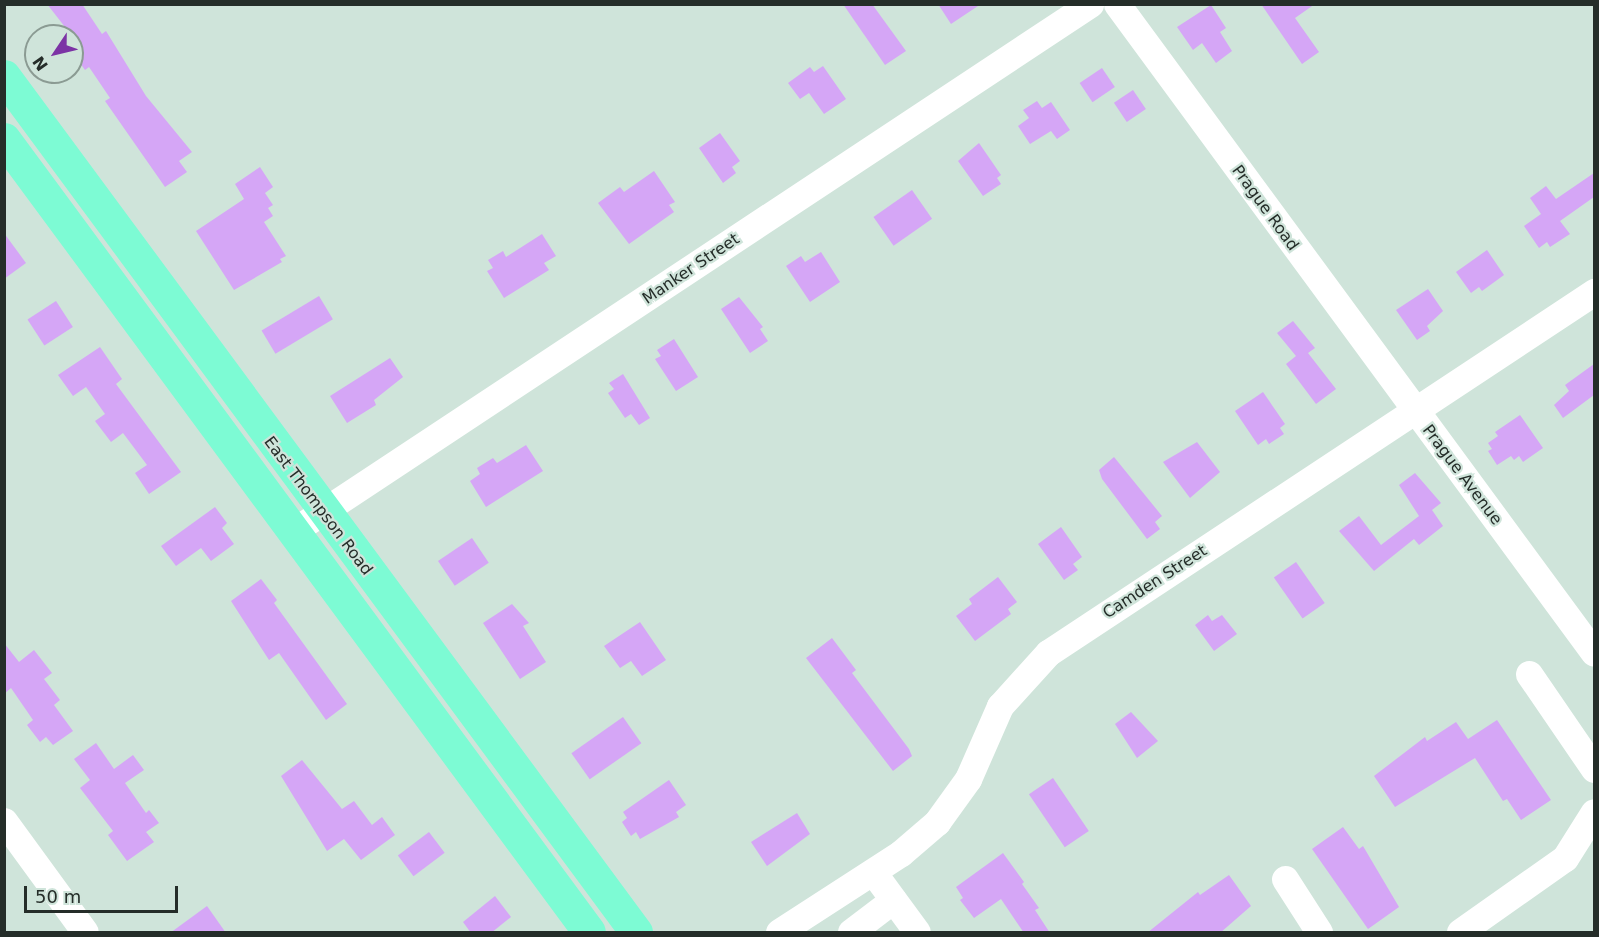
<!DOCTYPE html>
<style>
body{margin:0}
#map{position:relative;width:1599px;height:937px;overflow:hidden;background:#cfe4da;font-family:"DejaVu Sans",sans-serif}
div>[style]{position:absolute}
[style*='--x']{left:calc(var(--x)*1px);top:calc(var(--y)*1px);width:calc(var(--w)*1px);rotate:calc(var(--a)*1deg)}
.building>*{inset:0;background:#d5a6f6;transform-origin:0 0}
.minor>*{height:27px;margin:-13.5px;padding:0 13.5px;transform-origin:13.5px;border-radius:13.5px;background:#fff}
.major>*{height:33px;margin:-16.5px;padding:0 16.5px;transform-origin:16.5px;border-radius:16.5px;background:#7dfbd4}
span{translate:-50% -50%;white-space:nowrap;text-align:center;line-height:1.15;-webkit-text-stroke:4.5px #cfe4da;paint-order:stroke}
.street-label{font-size:16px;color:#252d29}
.frame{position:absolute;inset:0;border:6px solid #252d29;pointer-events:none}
.north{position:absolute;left:24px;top:24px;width:60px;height:60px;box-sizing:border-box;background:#cfe4da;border:2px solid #8b9b93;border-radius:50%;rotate:235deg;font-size:16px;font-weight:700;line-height:24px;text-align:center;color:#252d29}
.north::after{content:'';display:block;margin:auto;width:21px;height:27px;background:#7c33a5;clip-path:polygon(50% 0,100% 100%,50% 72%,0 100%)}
.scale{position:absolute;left:24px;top:886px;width:154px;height:27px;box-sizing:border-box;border:3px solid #252d29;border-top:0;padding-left:8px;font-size:18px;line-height:21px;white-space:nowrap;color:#252d29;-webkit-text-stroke:4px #cfe4da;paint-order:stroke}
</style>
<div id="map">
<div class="building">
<i style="clip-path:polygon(47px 4px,82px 4px,102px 34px,106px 31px,146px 96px,192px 152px,179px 161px,187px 172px,165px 187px,105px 101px,110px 98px,89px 67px,85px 70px,72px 52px,72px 36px)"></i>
<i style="clip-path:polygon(843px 4px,872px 4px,906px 51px,885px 65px)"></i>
<i style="clip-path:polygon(938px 4px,981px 4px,951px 24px)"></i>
<i style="clip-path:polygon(1261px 4px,1315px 4px,1295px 18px,1319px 52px,1302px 64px)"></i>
<i style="clip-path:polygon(1211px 5px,1226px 28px,1220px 32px,1232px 51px,1216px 63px,1202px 43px,1193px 50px,1177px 27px)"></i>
<i style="clip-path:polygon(823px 66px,846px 99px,824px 114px,809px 93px,800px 99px,788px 83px,810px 67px,814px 72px)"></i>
<i style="left:1102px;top:68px;width:23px;height:27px;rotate:56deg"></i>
<i style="left:1133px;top:90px;width:23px;height:23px;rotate:56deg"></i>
<i style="clip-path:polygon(1037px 101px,1042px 108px,1051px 102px,1070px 130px,1057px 139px,1051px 131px,1030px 144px,1018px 126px,1029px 118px,1023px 110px)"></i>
<i style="clip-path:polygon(720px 133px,740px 161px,732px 167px,736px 173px,723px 183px,699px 148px)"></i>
<i style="clip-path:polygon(979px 143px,1001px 175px,997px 178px,1001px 184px,983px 196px,958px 161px)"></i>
<i style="clip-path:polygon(260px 167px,273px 187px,265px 193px,273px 205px,268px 208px,273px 216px,264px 222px,286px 256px,280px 259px,282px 262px,234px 290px,196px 231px,244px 199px,235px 184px)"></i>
<i style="clip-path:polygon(654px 171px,675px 202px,669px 205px,674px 212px,629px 244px,598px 203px,620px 187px,624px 192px)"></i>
<i style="clip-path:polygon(1594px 173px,1594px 197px,1560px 221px,1570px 234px,1550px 247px,1547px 242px,1539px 248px,1524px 226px,1541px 214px,1530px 198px,1546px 186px,1556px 199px)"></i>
<i style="left:912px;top:190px;width:35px;height:47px;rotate:55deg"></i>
<i style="clip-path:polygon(4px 233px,26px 263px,4px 279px)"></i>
<i style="clip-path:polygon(542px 234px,556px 256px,544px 263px,549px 270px,504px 298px,487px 271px,493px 268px,488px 260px,503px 251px,506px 257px)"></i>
<i style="clip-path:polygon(1487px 250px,1504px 275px,1482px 291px,1479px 287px,1471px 293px,1456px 272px)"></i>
<i style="clip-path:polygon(821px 252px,840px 282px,810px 302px,786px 266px,801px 256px,805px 262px)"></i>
<i style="clip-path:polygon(1428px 289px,1443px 311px,1427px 326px,1430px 331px,1417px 340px,1396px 310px)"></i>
<i style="left:319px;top:296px;width:27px;height:67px;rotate:59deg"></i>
<i style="clip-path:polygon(739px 297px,763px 327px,760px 329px,768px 341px,750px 353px,721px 309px)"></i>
<i style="left:56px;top:301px;width:31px;height:34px;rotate:57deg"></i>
<i style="clip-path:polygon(1293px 321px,1315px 348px,1308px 353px,1336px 389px,1316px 404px,1286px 364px,1296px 356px,1277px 333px)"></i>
<i style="clip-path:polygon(674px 339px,698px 377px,676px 391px,655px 359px,661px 356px,657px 350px)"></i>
<i style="clip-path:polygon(100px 347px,122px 379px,116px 384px,181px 472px,149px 494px,135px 473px,147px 465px,123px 433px,111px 442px,95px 421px,105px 414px,86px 387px,73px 396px,58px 375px)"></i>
<i style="clip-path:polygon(390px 358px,403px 377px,374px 400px,376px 405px,347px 423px,330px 396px)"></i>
<i style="clip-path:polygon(1594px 364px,1594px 395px,1563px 418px,1554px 405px,1569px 391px,1565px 385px)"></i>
<i style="clip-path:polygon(623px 374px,650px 418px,639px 425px,631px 414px,625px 418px,608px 393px,614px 389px,609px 383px)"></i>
<i style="clip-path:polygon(1263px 392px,1285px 424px,1280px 428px,1284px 434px,1269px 444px,1266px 439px,1258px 445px,1235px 411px)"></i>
<i style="clip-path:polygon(1520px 415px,1543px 448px,1523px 462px,1519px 456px,1514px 460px,1511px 456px,1497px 465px,1488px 451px,1492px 449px,1488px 443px,1498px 436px,1495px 432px)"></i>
<i style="clip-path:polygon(1197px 442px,1220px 472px,1190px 498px,1163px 462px)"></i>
<i style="clip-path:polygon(526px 445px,543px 471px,486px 507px,470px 481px,480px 474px,477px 468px,493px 458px,497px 463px)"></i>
<i style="clip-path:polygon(1114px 457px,1162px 516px,1155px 522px,1160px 529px,1147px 539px,1102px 479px,1099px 470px)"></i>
<i style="clip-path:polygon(1415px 473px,1441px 503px,1432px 510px,1443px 526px,1419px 545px,1414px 539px,1374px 571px,1339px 531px,1359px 516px,1381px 545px,1419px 516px,1399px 485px)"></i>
<i style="clip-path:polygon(215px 507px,227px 523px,222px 528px,234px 544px,211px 561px,201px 548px,176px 566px,161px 546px)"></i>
<i style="clip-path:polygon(1061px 527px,1082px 557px,1073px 564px,1078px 570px,1064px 580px,1038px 544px)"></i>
<i style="left:472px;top:538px;width:30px;height:41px;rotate:56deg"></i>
<i style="left:1296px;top:562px;width:50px;height:27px;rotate:55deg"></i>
<i style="clip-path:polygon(998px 577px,1017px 602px,1008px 609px,1011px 614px,975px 641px,956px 616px,972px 604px,969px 599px)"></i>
<i style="clip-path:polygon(261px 579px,277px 600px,274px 603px,347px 704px,326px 720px,279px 653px,269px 660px,231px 601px)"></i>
<i style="clip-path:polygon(512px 604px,529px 623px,523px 626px,546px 662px,520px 679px,483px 623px)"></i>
<i style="clip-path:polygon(1208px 615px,1212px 621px,1222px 615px,1237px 634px,1214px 651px,1195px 625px)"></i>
<i style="clip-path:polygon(640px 622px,666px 660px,642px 676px,631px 661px,620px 668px,604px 646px)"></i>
<i style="clip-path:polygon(832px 638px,856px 670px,852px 673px,909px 749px,912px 756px,893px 771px,806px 658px)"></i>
<i style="clip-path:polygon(4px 643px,19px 662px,34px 650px,52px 673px,44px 679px,60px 700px,54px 705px,73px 731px,53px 745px,46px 737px,40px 742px,27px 725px,33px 720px,11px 688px,4px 694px)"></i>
<i style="clip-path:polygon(1131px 712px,1158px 741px,1137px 758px,1115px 724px)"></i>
<i style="left:623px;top:717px;width:32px;height:63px;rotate:55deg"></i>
<i style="clip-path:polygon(1497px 720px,1551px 800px,1521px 820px,1507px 799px,1503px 801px,1475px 758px,1395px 807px,1374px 776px,1425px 737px,1427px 741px,1456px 722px,1468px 739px)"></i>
<i style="clip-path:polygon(96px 743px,114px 769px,133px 755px,144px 770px,125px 783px,146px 813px,149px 810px,159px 823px,146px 832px,154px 842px,127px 861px,108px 835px,113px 831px,80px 788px,90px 780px,74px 759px)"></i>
<i style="clip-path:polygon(302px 760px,342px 809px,354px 801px,372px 825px,382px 817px,395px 835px,361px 860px,344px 839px,327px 851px,281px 776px)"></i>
<i style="left:1053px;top:778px;width:64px;height:29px;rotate:56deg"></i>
<i style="clip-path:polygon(669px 780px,686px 805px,676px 812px,679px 817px,640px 839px,636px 832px,631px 836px,622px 822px,627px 818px,623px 812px)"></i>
<i style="clip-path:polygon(797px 813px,810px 834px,767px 866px,751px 842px)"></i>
<i style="clip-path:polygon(1343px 827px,1359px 849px,1363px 846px,1399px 907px,1368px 929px,1312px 849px)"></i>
<i style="left:429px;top:832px;width:26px;height:39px;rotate:53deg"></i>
<i style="clip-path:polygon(1003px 853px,1024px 882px,1022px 884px,1039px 908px,1035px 910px,1050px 933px,1024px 933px,1001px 899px,974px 918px,960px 900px,963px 898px,956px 887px)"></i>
<i style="clip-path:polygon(1229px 875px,1251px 906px,1220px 933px,1147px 933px,1198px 892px,1200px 895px)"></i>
<i style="clip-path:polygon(495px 896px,511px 917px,491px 933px,471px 933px,463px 922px)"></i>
<i style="clip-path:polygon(207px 906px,226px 933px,170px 933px)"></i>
</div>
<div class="minor">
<i style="--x:1117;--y:4;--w:805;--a:53.68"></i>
<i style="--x:292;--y:532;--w:957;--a:-33.49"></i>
<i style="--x:1529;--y:674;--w:115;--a:55.6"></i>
<i style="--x:4;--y:821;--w:137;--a:53.9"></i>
<i style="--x:873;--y:872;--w:74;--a:53.7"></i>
<i style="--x:1285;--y:879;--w:63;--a:57.3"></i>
<i style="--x:779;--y:932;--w:145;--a:-32.9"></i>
<i style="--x:901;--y:853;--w:48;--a:-40.7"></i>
<i style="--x:937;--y:822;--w:53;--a:-54.2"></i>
<i style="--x:968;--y:779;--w:80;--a:-66.3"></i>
<i style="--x:1000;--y:706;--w:72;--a:-47.8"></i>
<i style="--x:1048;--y:653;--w:655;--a:-33.47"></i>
<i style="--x:851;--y:932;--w:53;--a:-37.3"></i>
<i style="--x:1460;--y:932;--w:128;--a:-35.2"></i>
<i style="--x:1565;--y:858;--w:54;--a:-57.8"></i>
</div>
<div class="major">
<i style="--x:4;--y:76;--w:1064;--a:53.56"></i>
<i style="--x:4;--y:139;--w:985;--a:53.58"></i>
</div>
<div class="street-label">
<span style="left:1265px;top:208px;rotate:54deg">Prague Road</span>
<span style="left:691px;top:269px;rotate:-34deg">Manker Street</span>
<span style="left:1462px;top:475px;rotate:53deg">Prague Avenue</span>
<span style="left:318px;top:506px;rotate:53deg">East Thompson Road</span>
<span style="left:1155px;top:582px;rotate:-33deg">Camden Street</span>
</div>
<div class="frame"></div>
<div class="north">N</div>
<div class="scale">50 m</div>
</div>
